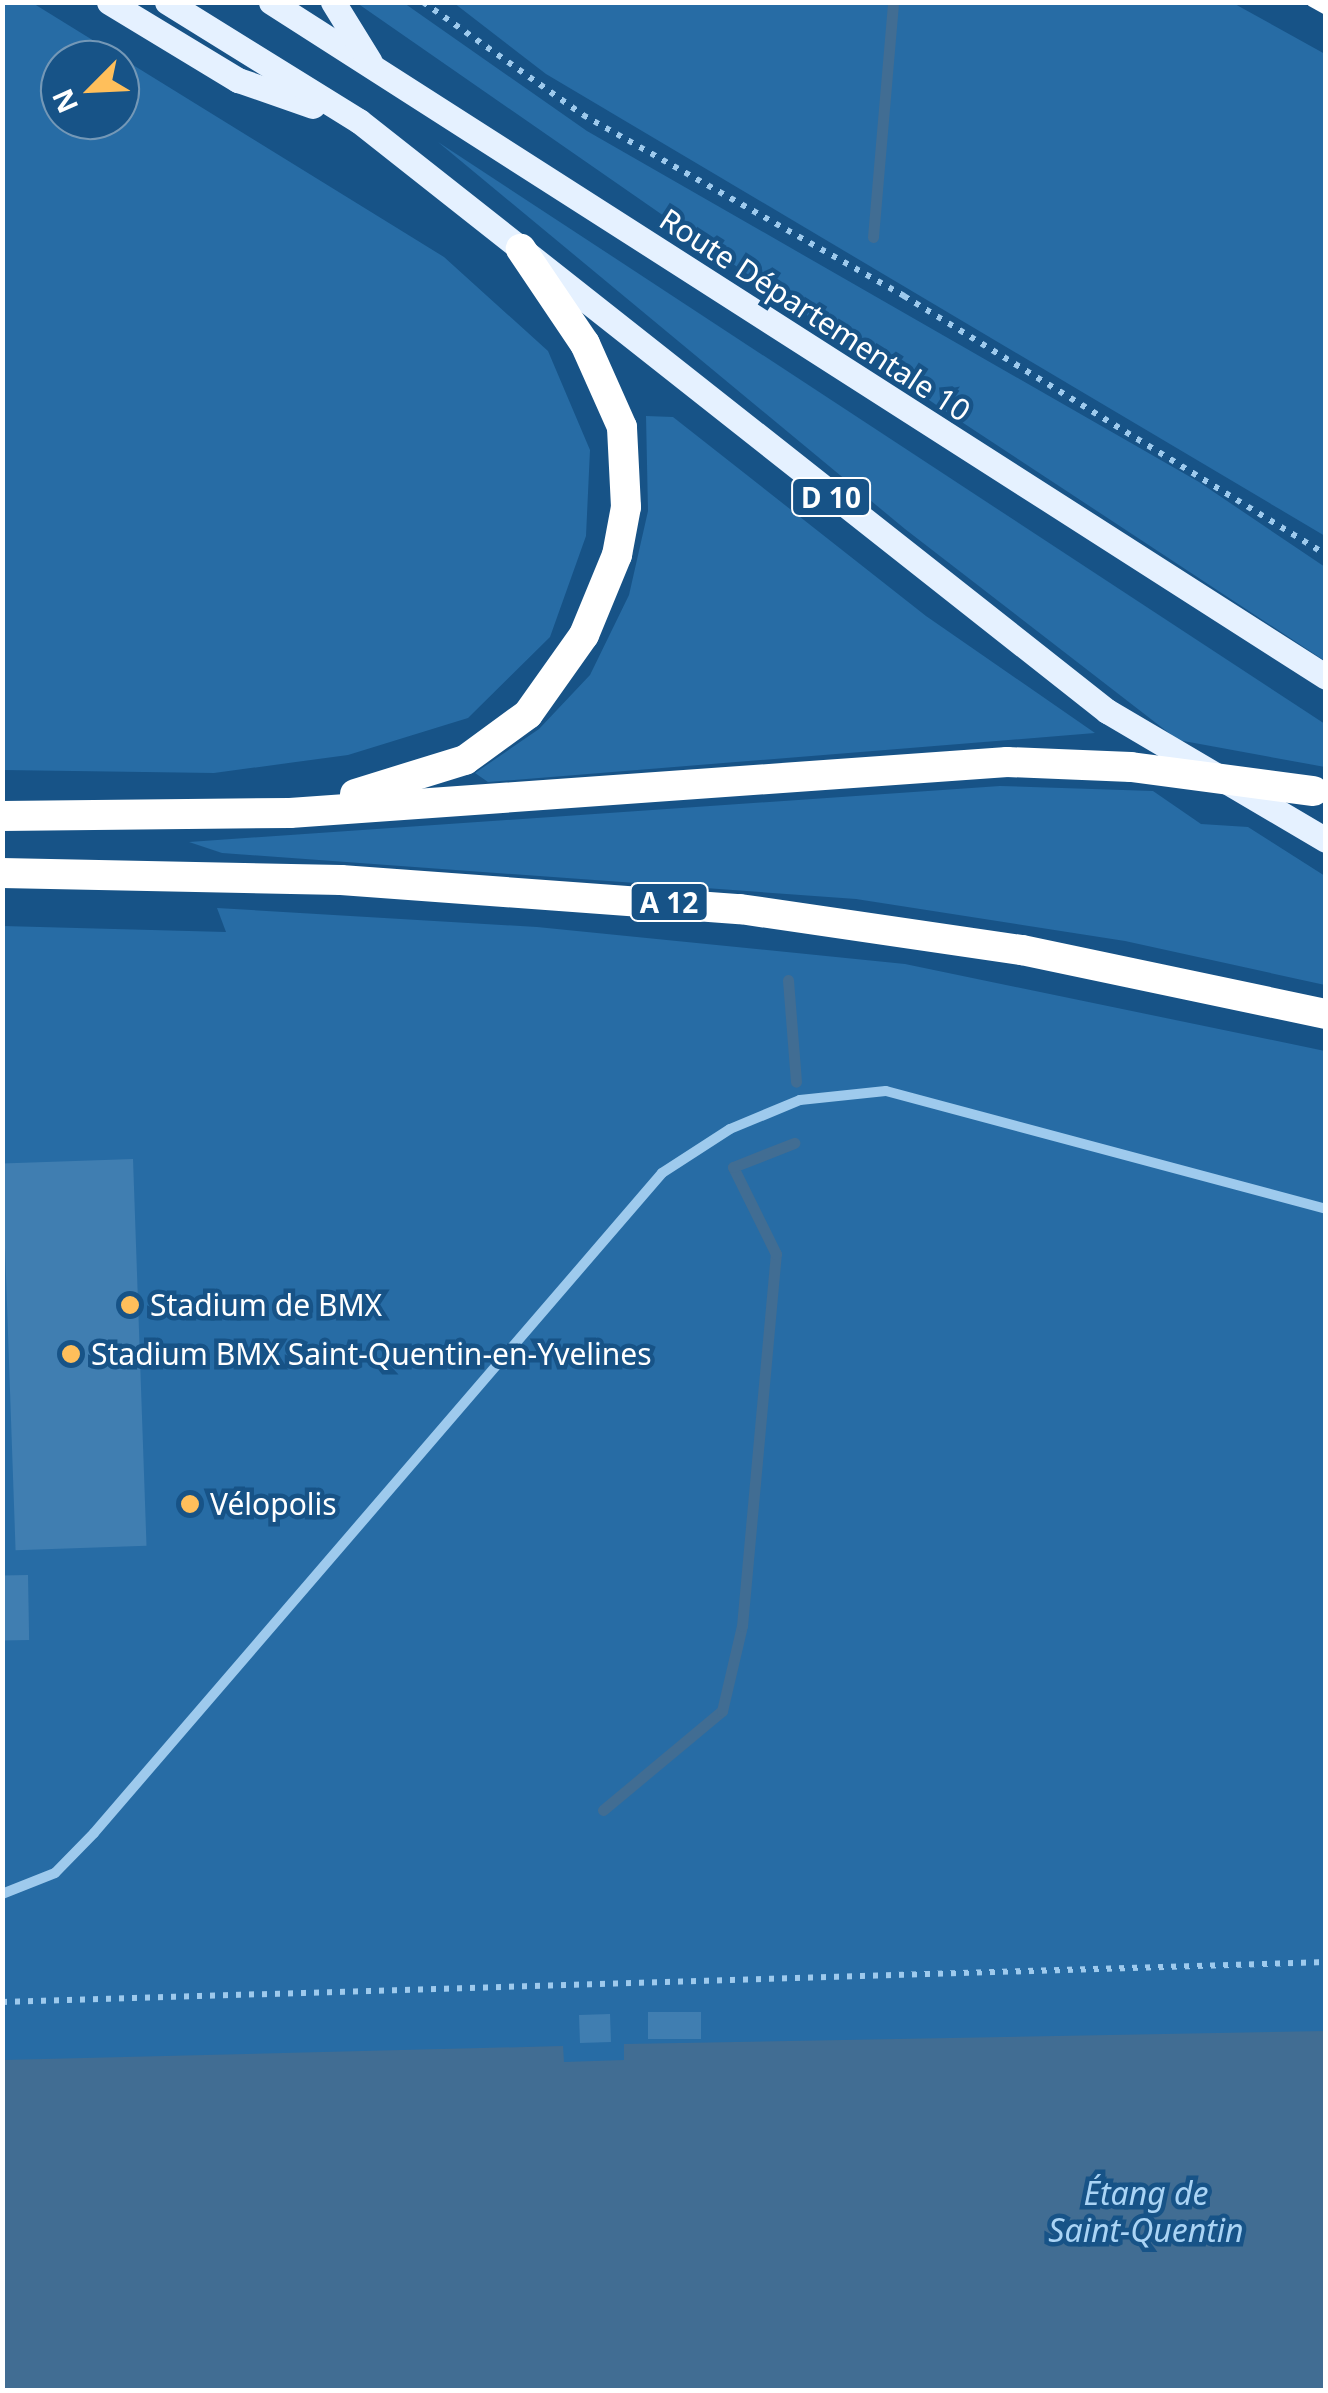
<!DOCTYPE html>
<meta charset="utf-8">
<style>
body{margin:0}
#map{position:relative;width:1328px;height:2393px;overflow:hidden;background:#175387;font-family:"Noto Sans",sans-serif}
div>[style]{position:absolute}
[style*='--x']{left:calc(var(--x)*1px);top:calc(var(--y)*1px);width:calc(var(--w)*1px);rotate:calc(var(--a)*1deg)}
.green>*{inset:0;background:#276ca5}
.water>*{inset:0;background:#416d93}
.stream>*{height:11px;margin:-5.5px;padding:0 5.5px;transform-origin:5.5px;border-radius:5.5px;background:#416d93}
.building>*{inset:0;background:#407eb1;transform-origin:0 0}
.path>*{height:6px;margin-top:-3px;transform-origin:0;background:repeating-linear-gradient(90deg,#9ecaed 0 5px,transparent 0 13px)}
.street>*{height:10px;margin:-5px;padding:0 5px;transform-origin:5px;border-radius:5px;background:#9ecaed}
.primary>*{height:25px;margin:-12.5px;padding:0 12.5px;transform-origin:12.5px;border-radius:12.5px;background:#e5f1ff}
.highway>*{height:30px;margin:-15px;padding:0 15px;transform-origin:15px;border-radius:15px;background:#fff}
.rail>*{height:8px;margin-top:-4px;transform-origin:0;background:repeating-linear-gradient(90deg,#fff 0 18px,transparent 0 26px)}
.highway-bridge>*{height:30px;margin:-15px;padding:0 15px;transform-origin:15px;border-radius:15px;background:#fff}
.dots>*{width:28px;height:28px;translate:-50% -50%;box-sizing:border-box;border:5px solid #175387;border-radius:50%}
span{translate:-50% -50%;white-space:nowrap;text-align:center;line-height:1.15;-webkit-text-stroke:9px #175387;paint-order:stroke}
.shield-label span{padding:2px 8px;background:#175387;border:2px solid;border-radius:8px;-webkit-text-stroke-width:0}
.shield-label{font-size:28px;color:#fff;font-weight:700}
.street-label{font-size:30px;color:#fff}
.poi-label{font-size:30px;color:#fff}
.left{translate:0 -50%;text-align:left}
.water-label{font-size:32px;color:#aad4f5;font-style:italic}
.frame{position:absolute;inset:0;border:5px solid #fff;pointer-events:none}
.north{position:absolute;left:40px;top:40px;width:100px;height:100px;box-sizing:border-box;background:#175387;border:2px solid #7498b7;border-radius:50%;rotate:246deg;font-size:28px;font-weight:700;line-height:40px;text-align:center;color:#fff}
.north::after{content:'';display:block;margin:auto;width:35px;height:45px;background:#ffbf5b;clip-path:polygon(50% 0,100% 100%,50% 72%,0 100%)}
</style>
<div id="map">
<div class="green">
<i style="clip-path:polygon(evenodd,31px 2px,444px 257px,548px 351px,590px 450px,586px 536px,550px 637px,468px 718px,348px 755px,214px 773px,3px 770px,2px 3px,31px 2px,60px 60px,120px 60px,120px 120px,60px 120px,60px 60px)"></i>
<i style="clip-path:polygon(357px 3px,404px 3px,587px 131px,1199px 482px,1325px 567px,1325px 661px,945px 411px)"></i>
<i style="clip-path:polygon(454px 3px,1233px 3px,1325px 54px,1325px 536px,546px 74px)"></i>
<i style="clip-path:polygon(438px 142px,1325px 724px,1325px 767px,1178px 740px,905px 529px)"></i>
<i style="clip-path:polygon(646px 416px,673px 417px,926px 616px,1095px 733px,488px 782px,475px 773px,539px 729px,590px 675px,629px 595px,648px 511px)"></i>
<i style="clip-path:polygon(1000px 786px,1153px 791px,1201px 824px,1248px 827px,1325px 876px,1325px 985px,1125px 941px,856px 899px,222px 853px,189px 842px)"></i>
<i style="clip-path:polygon(217px 908px,537px 927px,905px 964px,1325px 1051px,1325px 2390px,3px 2390px,3px 926px,226px 932px)"></i>
</div>
<div class="water">
<i style="clip-path:polygon(1325px 2031px,1325px 2390px,3px 2390px,3px 2060px,563px 2046px,564px 2062px,624px 2060px,624px 2044px)"></i>
</div>
<div class="stream">
<i style="--x:873;--y:237;--w:236;--a:-85.1"></i>
<i style="--x:788;--y:980;--w:102;--a:85.5"></i>
<i style="--x:603;--y:1810;--w:155;--a:-39.8"></i>
<i style="--x:722;--y:1711;--w:87;--a:-76.8"></i>
<i style="--x:742;--y:1626;--w:374;--a:-84.8"></i>
<i style="--x:776;--y:1254;--w:97;--a:-116.3"></i>
<i style="--x:733;--y:1167;--w:66;--a:-21.5"></i>
</div>
<div class="building">
<i style="left:133px;top:1159px;width:387px;height:131px;rotate:88deg"></i>
<i style="left:28px;top:1575px;width:65px;height:26px;rotate:89deg"></i>
<i style="left:648px;top:2012px;width:53px;height:27px"></i>
<i style="left:610px;top:2014px;width:28px;height:31px;rotate:88deg"></i>
</div>
<div class="path">
<i style="--x:423;--y:2;--w:196;--a:35.2"></i>
<i style="--x:583;--y:115;--w:369;--a:29.4"></i>
<i style="--x:904;--y:296;--w:495;--a:31.5"></i>
<i style="--x:2;--y:2002;--w:1325;--a:-1.73"></i>
</div>
<div class="street">
<i style="--x:2;--y:1894;--w:57;--a:-21.6"></i>
<i style="--x:55;--y:1873;--w:56;--a:-45.7"></i>
<i style="--x:94;--y:1833;--w:871;--a:-49.28"></i>
<i style="--x:662;--y:1173;--w:81;--a:-32.9"></i>
<i style="--x:730;--y:1129;--w:76;--a:-22.5"></i>
<i style="--x:800;--y:1100;--w:86;--a:-6"></i>
<i style="--x:886;--y:1091;--w:456;--a:15"></i>
</div>
<div class="primary">
<i style="--x:109;--y:2;--w:151;--a:31.2"></i>
<i style="--x:238;--y:80;--w:79;--a:19.1"></i>
<i style="--x:167;--y:2;--w:226;--a:31.8"></i>
<i style="--x:359;--y:121;--w:953;--a:38.27"></i>
<i style="--x:1107;--y:711;--w:254;--a:30.5"></i>
<i style="--x:271;--y:2;--w:1252;--a:32.61"></i>
<i style="--x:333;--y:2;--w:70;--a:58.3"></i>
</div>
<div class="highway">
<i style="--x:355;--y:794;--w:115;--a:-17.2"></i>
<i style="--x:465;--y:760;--w:78;--a:-36.1"></i>
<i style="--x:528;--y:714;--w:97;--a:-54.7"></i>
<i style="--x:584;--y:635;--w:87;--a:-67.6"></i>
<i style="--x:617;--y:555;--w:49;--a:-79.4"></i>
<i style="--x:626;--y:507;--w:80;--a:-92.9"></i>
<i style="--x:622;--y:427;--w:91;--a:-114"></i>
<i style="--x:585;--y:344;--w:115;--a:-124"></i>
<i style="--x:2;--y:816;--w:288;--a:-0.6"></i>
<i style="--x:290;--y:813;--w:719;--a:-4.07"></i>
<i style="--x:1007;--y:762;--w:124;--a:2.3"></i>
<i style="--x:2;--y:873;--w:339;--a:1.2"></i>
<i style="--x:341;--y:880;--w:400;--a:4.2"></i>
<i style="--x:740;--y:909;--w:285;--a:8.3"></i>
<i style="--x:1022;--y:950;--w:311;--a:11.9"></i>
</div>
<div class="rail">
<i style="--x:1310;--y:2;--w:18;--a:29"></i>
</div>
<div class="highway-bridge">
<i style="--x:1131;--y:767;--w:184;--a:7.5"></i>
</div>
<div class="dots">
<i style="left:130px;top:1305px;background:#ffbf5b"></i>
<i style="left:71px;top:1354px;background:#ffbf5b"></i>
<i style="left:190px;top:1504px;background:#ffbf5b"></i>
</div>
<div class="shield-label">
<span style="left:831px;top:497px">D 10</span>
<span style="left:669px;top:902px">A 12</span>
</div>
<div class="street-label">
<span style="left:815px;top:315px;rotate:33deg">Route Départementale 10</span>
</div>
<div class="poi-label">
<span class="left" style="left:150px;top:1305px">Stadium de BMX</span>
<span class="left" style="left:91px;top:1354px">Stadium BMX Saint-Quentin-en-Yvelines</span>
<span class="left" style="left:210px;top:1504px">Vélopolis</span>
</div>
<div class="water-label">
<span style="left:1146px;top:2212px">Étang de<br>Saint-Quentin</span>
</div>
<div class="frame"></div>
<div class="north">N</div>
</div>
